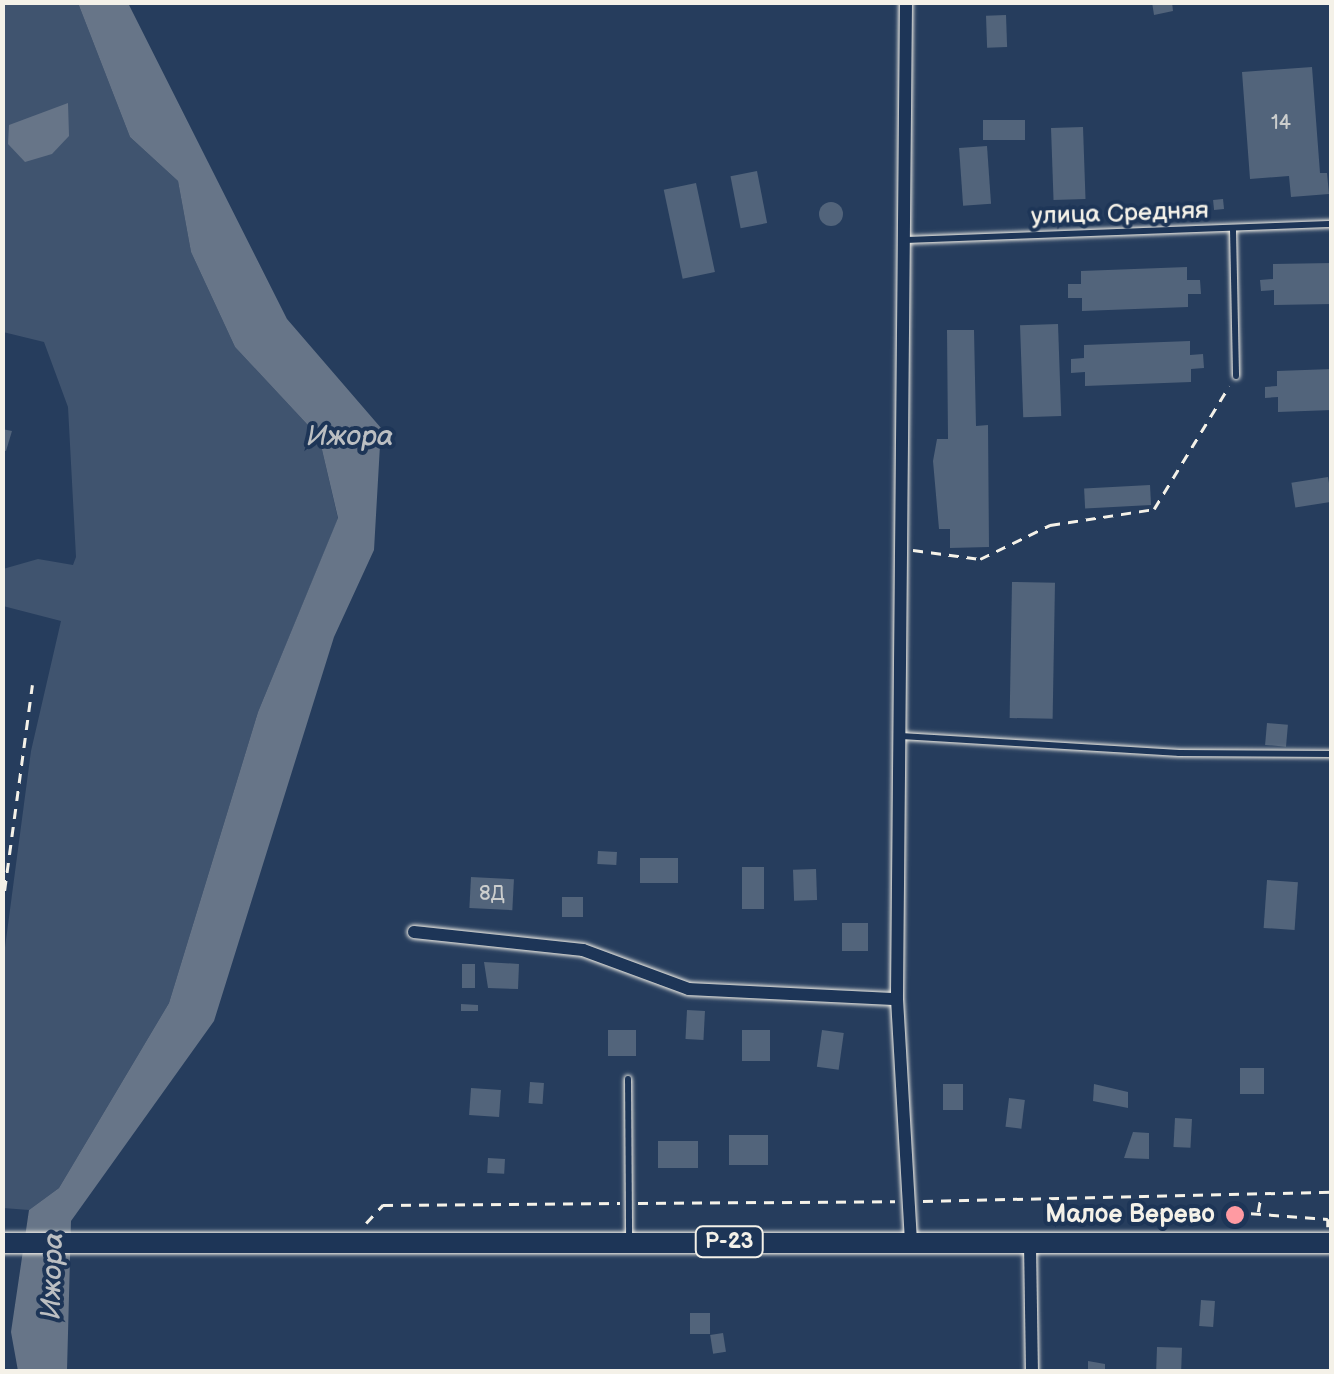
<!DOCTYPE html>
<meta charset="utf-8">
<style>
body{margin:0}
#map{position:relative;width:1334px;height:1374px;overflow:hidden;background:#263d5d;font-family:"Balsamiq Sans",sans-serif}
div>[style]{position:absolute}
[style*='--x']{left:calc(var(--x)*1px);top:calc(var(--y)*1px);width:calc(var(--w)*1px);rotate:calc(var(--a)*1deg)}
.green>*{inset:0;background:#40546f}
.water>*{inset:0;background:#677588}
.building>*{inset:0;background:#52647b;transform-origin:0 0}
.round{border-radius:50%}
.path>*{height:2.5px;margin-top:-1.25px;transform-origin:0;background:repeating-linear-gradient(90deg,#f4f1e8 0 10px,transparent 0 18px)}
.roads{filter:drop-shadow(0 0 2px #f4f1e8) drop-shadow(0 0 2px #f4f1e8)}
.service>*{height:6px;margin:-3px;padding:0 3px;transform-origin:3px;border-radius:3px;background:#1d3557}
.minor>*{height:12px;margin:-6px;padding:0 6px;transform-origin:6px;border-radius:6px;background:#1d3557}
.primary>*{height:20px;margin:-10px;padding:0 10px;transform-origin:10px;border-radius:10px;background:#1d3557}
.dots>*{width:28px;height:28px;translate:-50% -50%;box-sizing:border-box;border:5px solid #1d3557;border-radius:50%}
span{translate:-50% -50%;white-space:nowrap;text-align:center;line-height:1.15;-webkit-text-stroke:8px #1d3557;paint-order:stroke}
.number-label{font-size:20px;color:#cccecd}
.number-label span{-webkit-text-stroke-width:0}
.shield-label span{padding:2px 8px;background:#1d3557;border:2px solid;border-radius:8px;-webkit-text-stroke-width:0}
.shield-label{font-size:22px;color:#f4f1e8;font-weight:700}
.street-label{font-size:25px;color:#f4f1e8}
.poi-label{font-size:25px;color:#f4f1e8;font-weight:700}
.right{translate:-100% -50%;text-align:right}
.water-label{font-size:28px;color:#bcbfc2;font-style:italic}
.frame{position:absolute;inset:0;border:5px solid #f4f1e8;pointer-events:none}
</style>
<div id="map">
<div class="green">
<i style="clip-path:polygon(3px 3px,78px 3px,130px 137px,178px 181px,191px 252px,235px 347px,319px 437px,338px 519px,258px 712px,169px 1003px,59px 1188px,29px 1210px,3px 1208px,2px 970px,31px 751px,61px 621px,3px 606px,3px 569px,38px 559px,73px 565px,76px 557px,68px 407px,44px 342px,3px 332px)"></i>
</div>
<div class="water">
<i style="clip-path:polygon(78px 3px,128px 3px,287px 319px,381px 428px,374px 550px,334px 637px,214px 1021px,71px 1221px,67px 1371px,18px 1371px,11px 1332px,29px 1210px,59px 1188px,169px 1003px,258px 712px,338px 518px,319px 437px,235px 347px,191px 252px,178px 181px,130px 137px)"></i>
<i style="clip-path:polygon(68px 103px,69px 136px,52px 154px,25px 162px,8px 144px,9px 125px)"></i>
</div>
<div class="building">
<i style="clip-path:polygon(1152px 2px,1172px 2px,1173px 11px,1154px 15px)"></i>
<i style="left:1006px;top:15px;width:32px;height:20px;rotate:88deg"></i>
<i style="clip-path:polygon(1312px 67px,1320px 173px,1327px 173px,1329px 194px,1291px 197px,1289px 176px,1250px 179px,1242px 72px)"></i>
<i style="left:1025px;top:120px;width:20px;height:42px;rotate:90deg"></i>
<i style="left:1083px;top:127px;width:72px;height:32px;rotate:88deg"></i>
<i style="left:987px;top:146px;width:58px;height:28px;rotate:86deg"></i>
<i style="left:757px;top:171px;width:53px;height:27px;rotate:79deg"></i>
<i style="left:696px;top:183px;width:91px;height:33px;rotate:78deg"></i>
<i style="left:1223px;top:199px;width:10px;height:10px;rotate:84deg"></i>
<i class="round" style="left:819px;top:202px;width:24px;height:24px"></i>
<i style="clip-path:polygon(1332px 263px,1332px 304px,1274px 305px,1274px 290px,1261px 291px,1260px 280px,1273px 279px,1273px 264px)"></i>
<i style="clip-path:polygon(1187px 267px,1187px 280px,1200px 280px,1201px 294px,1188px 294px,1188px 307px,1082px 311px,1082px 298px,1068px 298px,1068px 284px,1081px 284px,1081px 271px)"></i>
<i style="left:1058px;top:324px;width:92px;height:38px;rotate:88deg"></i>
<i style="clip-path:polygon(947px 330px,974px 330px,976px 426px,988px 425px,989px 547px,950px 548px,950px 529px,939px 529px,933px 461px,937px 439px,948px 439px)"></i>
<i style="clip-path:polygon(1190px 341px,1190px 355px,1203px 354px,1204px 368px,1191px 369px,1191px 382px,1085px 386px,1085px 372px,1071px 373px,1071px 359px,1084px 358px,1084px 345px)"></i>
<i style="clip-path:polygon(1332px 369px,1332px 410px,1278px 412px,1278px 397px,1265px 398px,1265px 387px,1277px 386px,1277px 371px)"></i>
<i style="clip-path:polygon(2px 429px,12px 431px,6px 451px,2px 450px)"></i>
<i style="left:1328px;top:477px;width:25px;height:37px;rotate:81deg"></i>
<i style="left:1150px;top:485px;width:20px;height:66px;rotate:87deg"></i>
<i style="left:1012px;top:582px;width:43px;height:136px;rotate:1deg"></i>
<i style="left:1267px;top:723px;width:21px;height:22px;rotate:5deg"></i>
<i style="left:598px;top:851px;width:19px;height:13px;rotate:3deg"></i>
<i style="left:640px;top:858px;width:38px;height:25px"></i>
<i style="left:742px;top:867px;width:22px;height:42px"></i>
<i style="left:816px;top:869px;width:31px;height:23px;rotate:88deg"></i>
<i style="left:471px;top:877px;width:43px;height:31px;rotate:3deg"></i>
<i style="left:1267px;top:880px;width:31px;height:48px;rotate:4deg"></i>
<i style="left:562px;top:897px;width:21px;height:20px"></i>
<i style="left:842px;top:923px;width:26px;height:28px"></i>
<i style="clip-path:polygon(484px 962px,519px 964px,518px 989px,488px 988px)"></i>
<i style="left:462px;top:964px;width:13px;height:24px"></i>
<i style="clip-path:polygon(461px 1004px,478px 1005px,478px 1011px,461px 1011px)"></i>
<i style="left:687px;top:1010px;width:18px;height:29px;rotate:3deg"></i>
<i style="left:608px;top:1030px;width:28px;height:26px"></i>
<i style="left:742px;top:1030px;width:28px;height:31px"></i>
<i style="left:822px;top:1030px;width:22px;height:37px;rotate:8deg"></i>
<i style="left:1240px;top:1068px;width:24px;height:26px"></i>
<i style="left:530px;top:1082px;width:14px;height:21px;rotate:4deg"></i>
<i style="left:943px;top:1084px;width:20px;height:26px"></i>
<i style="clip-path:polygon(1094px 1084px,1128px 1092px,1128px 1108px,1093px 1101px)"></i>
<i style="left:471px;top:1088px;width:30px;height:27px;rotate:4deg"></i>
<i style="left:1009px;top:1098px;width:16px;height:29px;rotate:7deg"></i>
<i style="left:1175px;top:1118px;width:17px;height:29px;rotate:3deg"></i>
<i style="clip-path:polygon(1133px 1132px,1149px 1133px,1149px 1159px,1124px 1158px)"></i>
<i style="left:768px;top:1135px;width:30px;height:39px;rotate:90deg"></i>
<i style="left:698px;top:1141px;width:27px;height:40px;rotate:90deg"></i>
<i style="left:488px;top:1158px;width:17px;height:15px;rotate:3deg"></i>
<i style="left:1201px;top:1300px;width:14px;height:26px;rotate:4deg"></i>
<i style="left:690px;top:1313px;width:20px;height:21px"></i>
<i style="left:723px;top:1333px;width:19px;height:13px;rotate:81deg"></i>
<i style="left:1157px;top:1347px;width:25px;height:23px;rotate:2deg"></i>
<i style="clip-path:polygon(1088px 1361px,1105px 1364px,1105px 1372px,1088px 1372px)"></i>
</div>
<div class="path">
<i style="--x:913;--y:550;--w:68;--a:7.7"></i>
<i style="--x:980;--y:559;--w:78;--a:-25.9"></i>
<i style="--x:1050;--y:525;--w:105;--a:-8.7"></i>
<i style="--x:1154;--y:509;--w:144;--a:-58.6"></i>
<i style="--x:2;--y:908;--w:225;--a:-82.3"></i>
<i style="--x:923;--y:1201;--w:409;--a:-1.3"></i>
<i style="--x:638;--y:1203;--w:257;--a:-0.4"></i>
<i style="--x:1233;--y:1212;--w:95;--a:4.2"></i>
<i style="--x:1328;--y:1219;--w:8;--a:90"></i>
<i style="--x:1258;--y:1212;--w:17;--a:-80"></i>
<i style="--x:366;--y:1223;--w:25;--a:-47"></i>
<i style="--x:383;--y:1205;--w:237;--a:-0.5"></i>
</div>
<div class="roads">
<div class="service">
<i style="--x:1233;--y:230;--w:146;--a:88.8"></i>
<i style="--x:909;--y:240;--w:423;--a:-2.2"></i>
<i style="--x:901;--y:736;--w:279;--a:3.5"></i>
<i style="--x:1179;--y:753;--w:153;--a:0.4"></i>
<i style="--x:628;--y:1079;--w:158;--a:89.6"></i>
</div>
<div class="minor">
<i style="--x:906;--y:2;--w:997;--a:90.52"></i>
<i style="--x:897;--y:999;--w:243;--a:86.7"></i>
<i style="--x:414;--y:932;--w:170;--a:6.1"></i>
<i style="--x:583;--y:950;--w:113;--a:20.2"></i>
<i style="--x:689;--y:989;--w:208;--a:2.8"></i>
<i style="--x:1030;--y:1245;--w:127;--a:89.1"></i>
</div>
<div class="primary">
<i style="--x:2;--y:1243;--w:1330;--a:0"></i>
</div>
</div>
<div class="dots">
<i style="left:1235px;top:1215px;background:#ff9aa2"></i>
</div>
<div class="number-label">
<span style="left:1281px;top:123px">14</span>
<span style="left:492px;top:894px">8Д</span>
</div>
<div class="shield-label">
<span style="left:729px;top:1242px">Р-23</span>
</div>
<div class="street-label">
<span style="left:1120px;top:214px;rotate:-2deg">улица Средняя</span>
</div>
<div class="poi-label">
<span class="right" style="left:1215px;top:1215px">Малое Верево</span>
</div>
<div class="water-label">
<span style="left:350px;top:437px">Ижора</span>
<span style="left:53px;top:1276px;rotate:-88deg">Ижора</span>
</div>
<div class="frame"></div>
</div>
